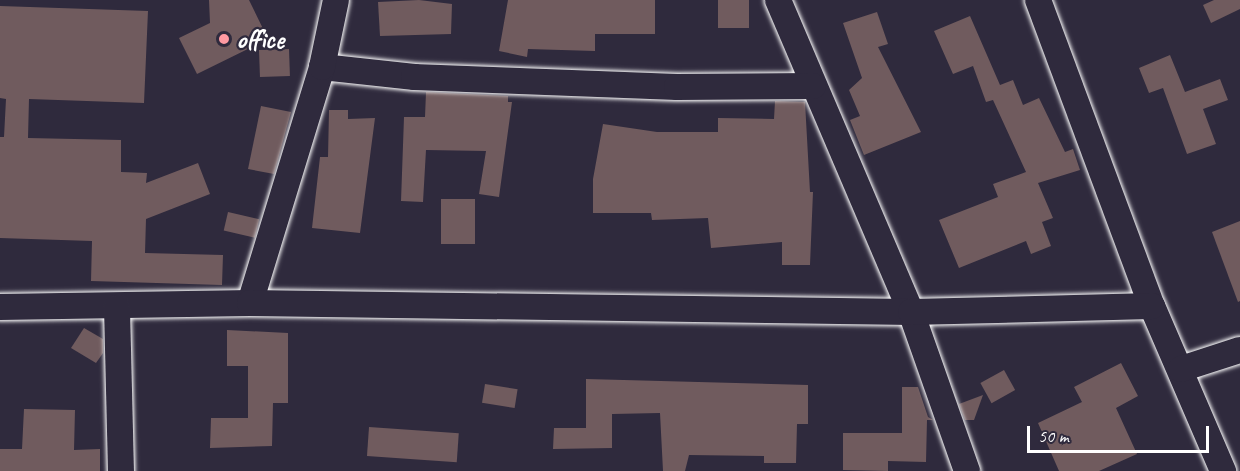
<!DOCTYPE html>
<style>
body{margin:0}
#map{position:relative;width:1240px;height:471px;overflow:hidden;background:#2f2a3d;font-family:Caveat,sans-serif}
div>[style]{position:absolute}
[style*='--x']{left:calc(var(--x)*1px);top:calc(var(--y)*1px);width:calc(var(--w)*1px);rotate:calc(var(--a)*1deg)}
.building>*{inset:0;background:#705b5e;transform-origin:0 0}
.roads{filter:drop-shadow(0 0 2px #fff) drop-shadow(0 0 2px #fff)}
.minor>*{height:26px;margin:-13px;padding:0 13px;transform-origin:13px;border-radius:13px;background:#2f2a3d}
.dots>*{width:16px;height:16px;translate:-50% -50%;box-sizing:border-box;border:3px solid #2f2a3d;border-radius:50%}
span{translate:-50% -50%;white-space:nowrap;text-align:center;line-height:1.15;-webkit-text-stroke:4.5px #2f2a3d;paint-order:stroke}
.poi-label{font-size:28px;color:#fff;font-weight:700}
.left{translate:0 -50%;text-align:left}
.scale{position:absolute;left:1027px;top:426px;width:182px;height:27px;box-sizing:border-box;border:3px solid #fff;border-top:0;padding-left:8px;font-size:18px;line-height:21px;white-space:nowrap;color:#fff;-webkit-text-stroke:4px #2f2a3d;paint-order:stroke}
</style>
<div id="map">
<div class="building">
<i style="clip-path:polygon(209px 0,249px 0,268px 39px,197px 74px,179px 38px,210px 23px)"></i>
<i style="clip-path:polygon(419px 0,452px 4px,451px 34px,380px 36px,378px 2px)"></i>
<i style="clip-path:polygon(508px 0,655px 0,655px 34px,595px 34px,595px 51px,528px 49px,527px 57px,499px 51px)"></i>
<i style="left:718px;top:0;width:31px;height:28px"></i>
<i style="clip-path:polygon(1214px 0,1240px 0,1240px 9px,1211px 23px,1203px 5px)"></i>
<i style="clip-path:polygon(0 6px,148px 11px,144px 103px,29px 99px,28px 138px,121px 140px,121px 172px,147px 173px,146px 183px,198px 163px,210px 194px,146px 219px,145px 253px,223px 255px,222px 285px,91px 281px,92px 241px,0 238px,0 137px,4px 137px,6px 99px,0 98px)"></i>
<i style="clip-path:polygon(877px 12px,888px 44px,878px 47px,921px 132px,864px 155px,850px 120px,860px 116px,849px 90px,862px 78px,843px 23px)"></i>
<i style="clip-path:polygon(970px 16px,1000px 85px,1013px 80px,1023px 105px,1039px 98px,1065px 152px,1073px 149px,1080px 170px,1038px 183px,1053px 218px,1042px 222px,1051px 246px,1031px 254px,1026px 241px,959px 268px,939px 220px,998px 197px,993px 184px,1026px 172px,993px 100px,986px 102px,973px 66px,953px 74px,934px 31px)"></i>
<i style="left:289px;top:49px;width:27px;height:30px;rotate:88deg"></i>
<i style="clip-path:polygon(1170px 55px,1185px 92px,1220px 79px,1228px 100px,1203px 109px,1216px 144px,1187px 154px,1163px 88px,1149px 93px,1139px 68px)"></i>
<i style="clip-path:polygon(426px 92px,508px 96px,508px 102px,512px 102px,499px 197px,479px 194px,486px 151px,426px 150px,423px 202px,401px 201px,404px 117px,425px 117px)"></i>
<i style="clip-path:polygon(775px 101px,805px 102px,810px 192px,813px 192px,810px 265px,782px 265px,782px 242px,711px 248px,708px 218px,652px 220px,651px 213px,593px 213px,593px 179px,603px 124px,657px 132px,718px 132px,718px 118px,774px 119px)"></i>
<i style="clip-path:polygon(261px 106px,291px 112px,274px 174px,248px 169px)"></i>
<i style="clip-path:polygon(329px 110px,348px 110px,348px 119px,375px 118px,360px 233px,312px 228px,320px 157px,328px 157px)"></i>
<i style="left:441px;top:199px;width:34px;height:45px"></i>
<i style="left:228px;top:212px;width:32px;height:19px;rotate:13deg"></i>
<i style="clip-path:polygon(1240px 221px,1240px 301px,1238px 302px,1212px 232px)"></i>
<i style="clip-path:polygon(84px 328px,103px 339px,103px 353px,96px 363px,71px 348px)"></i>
<i style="clip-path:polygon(227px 330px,288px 333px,288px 403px,273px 403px,272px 446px,210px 448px,211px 418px,248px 418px,248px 366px,227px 366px)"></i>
<i style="clip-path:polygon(1121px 363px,1138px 396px,1116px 408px,1137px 454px,1099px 471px,1059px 471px,1038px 423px,1082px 402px,1074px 387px)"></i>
<i style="left:1004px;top:370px;width:23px;height:27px;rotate:61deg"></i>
<i style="clip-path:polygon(586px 379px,808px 385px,808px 424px,797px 424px,796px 463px,764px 463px,764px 456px,689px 455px,685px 471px,663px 471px,660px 413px,612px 414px,612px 448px,553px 449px,554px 428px,586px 428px)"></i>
<i style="left:485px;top:384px;width:33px;height:19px;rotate:9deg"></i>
<i style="clip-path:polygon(902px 387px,918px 387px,928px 417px,933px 420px,927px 420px,926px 462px,888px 461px,888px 471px,843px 470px,843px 433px,902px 433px)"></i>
<i style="clip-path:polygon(983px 395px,974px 420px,965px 420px,959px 404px)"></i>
<i style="clip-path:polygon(24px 409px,75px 410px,74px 450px,100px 449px,100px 471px,0 471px,0 449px,22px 449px)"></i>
<i style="left:369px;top:427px;width:90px;height:29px;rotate:4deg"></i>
</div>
<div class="roads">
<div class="minor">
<i style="--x:778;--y:0;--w:339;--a:66.9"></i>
<i style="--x:911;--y:312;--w:169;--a:70.6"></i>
<i style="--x:1038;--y:0;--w:327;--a:69.6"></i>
<i style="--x:1152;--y:306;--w:180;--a:66.7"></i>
<i style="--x:322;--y:67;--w:93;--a:6.2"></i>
<i style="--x:414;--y:77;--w:263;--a:2.2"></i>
<i style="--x:677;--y:87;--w:136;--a:-0.4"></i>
<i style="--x:250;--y:303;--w:247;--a:-73"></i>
<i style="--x:322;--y:67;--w:68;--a:-78.2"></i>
<i style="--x:0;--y:307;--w:250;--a:-0.9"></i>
<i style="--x:250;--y:303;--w:661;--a:0.78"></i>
<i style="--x:911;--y:312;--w:241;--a:-1.4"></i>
<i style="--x:117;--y:308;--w:163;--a:88.6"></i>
<i style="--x:1181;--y:369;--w:62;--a:-17.9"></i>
</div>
</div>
<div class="dots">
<i style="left:224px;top:39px;background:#ff9aa2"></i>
</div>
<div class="poi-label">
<span class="left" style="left:236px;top:39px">office</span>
</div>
<div class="scale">50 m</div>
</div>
